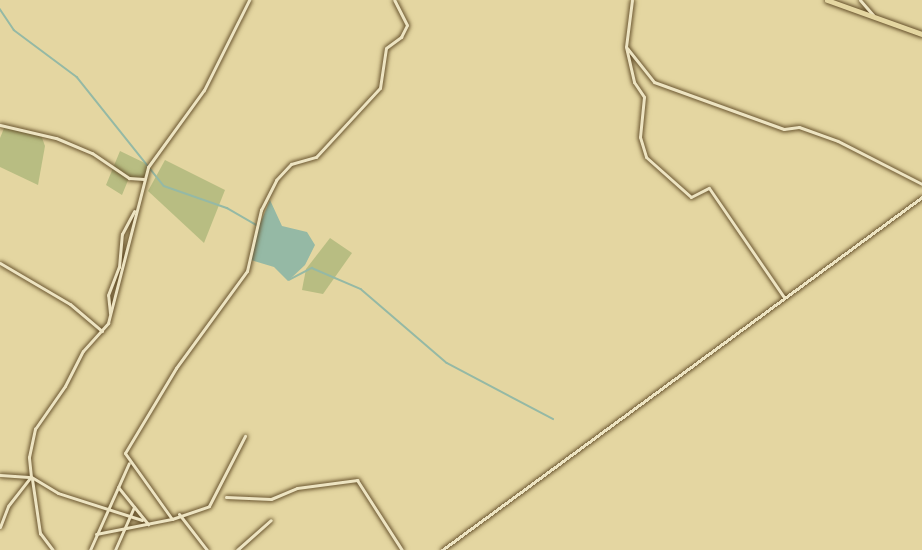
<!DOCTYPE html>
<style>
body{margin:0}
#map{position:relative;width:922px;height:550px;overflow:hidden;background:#e4d6a1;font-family:"IM FELL Great Primer",serif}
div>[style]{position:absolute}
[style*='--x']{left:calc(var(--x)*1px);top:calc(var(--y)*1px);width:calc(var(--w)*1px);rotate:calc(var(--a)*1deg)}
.green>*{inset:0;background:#b8bd82}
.water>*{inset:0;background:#95b9a5}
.stream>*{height:1.5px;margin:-0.75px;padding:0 0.75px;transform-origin:0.75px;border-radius:0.75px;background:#95b9a5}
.roads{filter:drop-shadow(0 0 2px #634e29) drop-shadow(0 0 2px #634e29)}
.minor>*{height:3px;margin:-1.5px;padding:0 1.5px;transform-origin:1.5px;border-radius:1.5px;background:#ede4c2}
.highway>*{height:5px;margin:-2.5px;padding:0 2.5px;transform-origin:2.5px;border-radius:2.5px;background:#e4d6a1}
span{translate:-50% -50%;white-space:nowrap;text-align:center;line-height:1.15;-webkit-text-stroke:6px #ede4c2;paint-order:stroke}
</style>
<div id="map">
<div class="green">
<i style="clip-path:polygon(5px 126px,41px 135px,45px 146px,38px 185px,0 167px,0 138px)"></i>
<i style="clip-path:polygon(120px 151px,149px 165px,144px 179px,129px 178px,122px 195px,106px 185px)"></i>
<i style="clip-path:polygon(165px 160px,225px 190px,204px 243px,148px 191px)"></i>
<i style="clip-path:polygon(330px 238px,352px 253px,323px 294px,302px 290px,306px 269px)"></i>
</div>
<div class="water">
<i style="clip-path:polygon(270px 200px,282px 226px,307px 232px,315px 245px,305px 265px,288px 281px,274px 267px,251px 260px,257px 231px)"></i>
</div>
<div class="stream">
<i style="--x:0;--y:9;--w:25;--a:56"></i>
<i style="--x:14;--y:30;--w:79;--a:36.7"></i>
<i style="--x:77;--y:77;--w:139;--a:51.4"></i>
<i style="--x:164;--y:186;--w:67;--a:19.2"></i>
<i style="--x:227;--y:208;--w:36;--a:30"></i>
<i style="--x:289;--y:280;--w:26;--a:-28"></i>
<i style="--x:312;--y:268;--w:53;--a:23.2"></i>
<i style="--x:361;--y:289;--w:113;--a:40.7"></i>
<i style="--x:447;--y:363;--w:120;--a:27.8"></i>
</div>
<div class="roads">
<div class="minor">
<i style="--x:632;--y:0;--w:47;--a:97.3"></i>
<i style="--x:626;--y:47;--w:36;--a:77"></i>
<i style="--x:634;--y:82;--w:18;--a:56"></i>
<i style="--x:644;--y:97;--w:40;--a:95.7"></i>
<i style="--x:640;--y:137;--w:21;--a:73"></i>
<i style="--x:646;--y:157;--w:60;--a:41.6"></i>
<i style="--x:691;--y:197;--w:20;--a:-27"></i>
<i style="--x:709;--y:188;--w:132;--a:55.5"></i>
<i style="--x:860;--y:0;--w:20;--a:49"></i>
<i style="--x:627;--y:48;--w:43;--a:51.5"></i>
<i style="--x:654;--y:82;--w:138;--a:19.9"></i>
<i style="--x:784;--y:129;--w:15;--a:-8"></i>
<i style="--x:799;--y:127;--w:41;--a:19.7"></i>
<i style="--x:838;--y:141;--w:94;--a:27.1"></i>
<i style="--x:0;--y:125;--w:57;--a:13.1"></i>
<i style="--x:56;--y:138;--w:39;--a:23"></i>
<i style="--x:92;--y:153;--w:45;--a:34"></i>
<i style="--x:129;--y:178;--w:15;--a:4"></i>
<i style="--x:0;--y:263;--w:81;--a:30.4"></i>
<i style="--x:70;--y:304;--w:42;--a:40.2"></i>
<i style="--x:110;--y:313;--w:18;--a:-96"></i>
<i style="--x:108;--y:295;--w:30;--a:-69"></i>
<i style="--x:119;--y:267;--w:33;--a:-85"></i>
<i style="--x:122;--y:234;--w:26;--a:-62"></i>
<i style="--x:0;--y:475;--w:29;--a:4"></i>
<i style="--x:32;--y:479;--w:55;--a:81.6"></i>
<i style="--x:40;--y:533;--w:21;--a:53"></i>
<i style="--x:118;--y:487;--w:48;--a:51"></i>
<i style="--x:226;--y:497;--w:45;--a:2.5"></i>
<i style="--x:271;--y:499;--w:28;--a:-23"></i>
<i style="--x:297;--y:488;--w:61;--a:-7.6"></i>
<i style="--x:357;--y:480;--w:83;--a:57.3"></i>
<i style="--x:179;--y:514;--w:46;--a:52.1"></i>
<i style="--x:172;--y:519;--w:81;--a:-125.5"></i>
<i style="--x:125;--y:453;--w:99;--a:-59"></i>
<i style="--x:176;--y:368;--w:120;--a:-53.8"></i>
<i style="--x:247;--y:271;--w:63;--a:-77.1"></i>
<i style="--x:261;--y:210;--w:34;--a:-63"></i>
<i style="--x:276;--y:180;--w:22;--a:-47"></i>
<i style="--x:291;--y:164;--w:26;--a:-16"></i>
<i style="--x:316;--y:157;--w:94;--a:-47.2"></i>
<i style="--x:380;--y:88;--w:40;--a:-81.5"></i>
<i style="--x:386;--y:48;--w:19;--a:-36"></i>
<i style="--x:401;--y:37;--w:13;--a:-63"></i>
<i style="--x:407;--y:25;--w:28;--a:-117"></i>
<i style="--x:142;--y:520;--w:88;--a:-162.2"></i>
<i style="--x:58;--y:493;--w:31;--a:-149"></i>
<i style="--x:31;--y:477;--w:20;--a:-96"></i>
<i style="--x:29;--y:457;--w:29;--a:-78"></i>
<i style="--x:35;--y:429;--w:52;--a:-55.1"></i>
<i style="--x:65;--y:386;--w:39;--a:-63"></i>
<i style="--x:83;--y:351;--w:38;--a:-48"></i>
<i style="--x:108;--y:323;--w:161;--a:-75.6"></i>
<i style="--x:148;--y:167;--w:95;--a:-54"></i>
<i style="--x:204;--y:90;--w:101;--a:-63.4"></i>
<i style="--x:0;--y:527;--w:22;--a:-69"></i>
<i style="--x:8;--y:506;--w:37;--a:-52"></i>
<i style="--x:96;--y:534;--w:77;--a:-11.2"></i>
<i style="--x:172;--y:519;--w:39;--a:-19"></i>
<i style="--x:209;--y:506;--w:79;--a:-62.8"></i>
<i style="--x:90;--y:550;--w:95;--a:-65.9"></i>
<i style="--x:115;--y:550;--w:47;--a:-66.2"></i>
<i style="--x:237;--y:550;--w:45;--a:-41.4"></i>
<i style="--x:442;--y:550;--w:596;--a:-36.33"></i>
</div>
<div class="highway">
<i style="--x:827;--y:0;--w:101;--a:19.7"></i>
</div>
</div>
</div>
